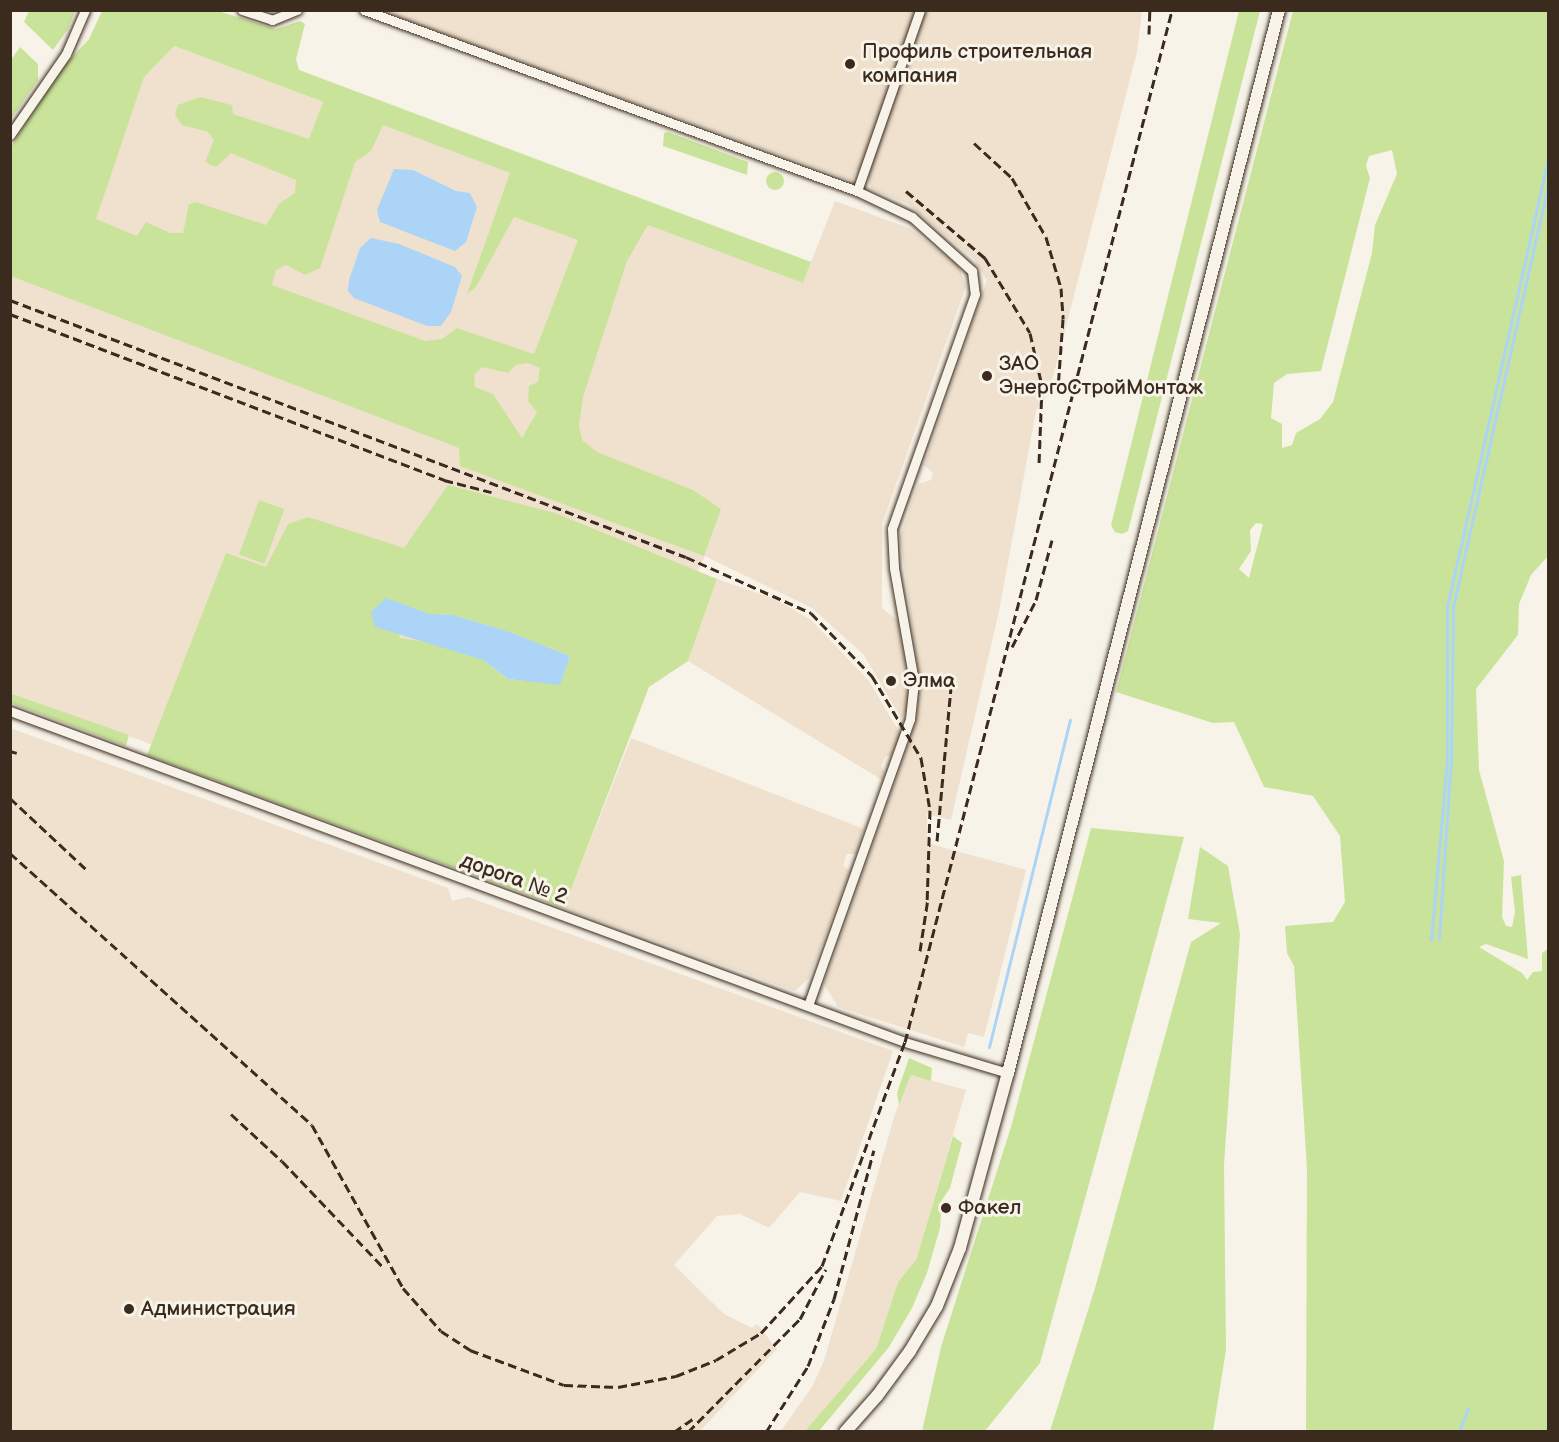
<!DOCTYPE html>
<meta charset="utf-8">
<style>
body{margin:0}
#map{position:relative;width:1559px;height:1442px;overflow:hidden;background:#f7f3e8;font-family:"Balsamiq Sans",sans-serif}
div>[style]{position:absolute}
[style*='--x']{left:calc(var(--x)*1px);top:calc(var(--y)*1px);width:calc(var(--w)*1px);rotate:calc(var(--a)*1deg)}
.built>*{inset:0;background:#efe1cd}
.green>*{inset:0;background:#c9e49a;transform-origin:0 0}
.round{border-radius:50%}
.water>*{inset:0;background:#abd4f6}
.stream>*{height:3px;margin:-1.5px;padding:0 1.5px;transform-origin:1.5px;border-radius:1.5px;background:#abd4f6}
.roads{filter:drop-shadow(0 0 2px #3b2a1e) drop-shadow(0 0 2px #3b2a1e)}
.minor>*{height:9px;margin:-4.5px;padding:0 4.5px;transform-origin:4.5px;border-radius:4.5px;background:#f7f3e8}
.secondary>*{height:12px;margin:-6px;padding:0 6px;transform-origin:6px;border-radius:6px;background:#f7f3e8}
.rail>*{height:3px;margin-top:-1.5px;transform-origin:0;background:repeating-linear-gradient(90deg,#3b2a1e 0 9px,transparent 0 13.5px)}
.dots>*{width:16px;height:16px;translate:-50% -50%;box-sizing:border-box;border:3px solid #f7f3e8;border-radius:50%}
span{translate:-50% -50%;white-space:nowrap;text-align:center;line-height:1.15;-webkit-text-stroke:6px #f7f3e8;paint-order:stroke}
.poi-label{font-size:21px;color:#3b2a1e}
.left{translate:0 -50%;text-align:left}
.street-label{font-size:21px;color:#3b2a1e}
.frame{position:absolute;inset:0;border:12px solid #3b2a1e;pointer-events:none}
</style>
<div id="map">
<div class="built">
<i style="clip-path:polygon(381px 11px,1142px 11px,1137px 52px,1049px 392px,1036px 411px,999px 611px,951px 820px,927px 814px,927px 843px,1026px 870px,984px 1037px,968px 1033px,964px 1047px,838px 1007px,824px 984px,916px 723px,920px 681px,900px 537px,918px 484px,931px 480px,933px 473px,924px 465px,987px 280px,973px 258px,908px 204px,871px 189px,868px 175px,856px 170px,852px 181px)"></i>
<i style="clip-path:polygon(99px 18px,803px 283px,835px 201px,909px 228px,958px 265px,966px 286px,882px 524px,882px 608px,898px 621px,909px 683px,907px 711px,901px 718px,864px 655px,812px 608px,705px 556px,698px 571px,249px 780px,11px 693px,11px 159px,38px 151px)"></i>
<i style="clip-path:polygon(717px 579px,775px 599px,811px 620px,869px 681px,901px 735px,891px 756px,886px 756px,881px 766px,885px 773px,882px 780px,688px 661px)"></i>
<i style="clip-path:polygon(10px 728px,448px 888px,452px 901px,468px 897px,893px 1051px,841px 1201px,800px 1192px,769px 1228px,740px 1214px,717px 1216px,674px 1265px,724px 1314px,752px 1328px,757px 1324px,777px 1349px,700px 1431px,11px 1431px)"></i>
<i style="clip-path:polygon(631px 738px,864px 829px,856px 854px,847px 854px,843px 865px,850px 871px,809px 978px,795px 991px,564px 908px)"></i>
<i style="clip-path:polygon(911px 1075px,966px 1090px,916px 1260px,898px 1282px,876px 1349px,805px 1431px,780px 1432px,812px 1387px,824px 1361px,895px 1114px)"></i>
</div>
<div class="green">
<i style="clip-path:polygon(29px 11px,75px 11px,68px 29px,53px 50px,24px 22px)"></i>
<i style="clip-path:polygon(evenodd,102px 11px,218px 11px,276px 29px,300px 21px,305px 24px,296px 59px,299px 70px,811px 262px,803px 283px,648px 225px,627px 261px,583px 397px,579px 426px,582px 440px,597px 452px,693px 490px,721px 509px,704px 556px,460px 466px,459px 448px,11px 276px,11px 146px,63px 67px,89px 39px,102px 11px,174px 46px,323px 102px,309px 139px,233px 114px,232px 105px,200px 97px,178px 105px,175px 115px,182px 125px,208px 132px,214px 140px,205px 162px,216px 167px,231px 153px,296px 180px,295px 193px,279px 204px,266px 225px,196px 202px,189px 204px,183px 233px,170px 233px,146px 222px,137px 236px,96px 219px,144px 77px,174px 46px,102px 11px,383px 125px,510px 173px,467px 294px,476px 287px,514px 217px,578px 240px,534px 354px,457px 328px,442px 339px,425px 341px,272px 285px,276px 270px,286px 265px,305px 275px,320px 268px,355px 162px,371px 151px,383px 125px,102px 11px,528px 363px,540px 368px,538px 382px,529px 386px,528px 401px,537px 412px,522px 438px,493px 394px,475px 387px,474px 375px,482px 367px,508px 373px,516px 365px,528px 363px)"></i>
<i style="clip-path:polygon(1239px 11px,1260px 11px,1128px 531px,1122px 534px,1115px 532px,1111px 525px)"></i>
<i style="clip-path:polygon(evenodd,1293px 11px,1548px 11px,1548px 556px,1531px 575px,1519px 604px,1518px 635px,1476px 689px,1479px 770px,1504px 861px,1502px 917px,1506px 926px,1512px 927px,1515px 912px,1511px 877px,1521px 875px,1528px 959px,1486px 944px,1479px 947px,1522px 973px,1527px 980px,1533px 972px,1542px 971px,1542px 953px,1548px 949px,1548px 1431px,1306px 1431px,1307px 1168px,1294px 966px,1287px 953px,1285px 926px,1333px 922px,1345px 902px,1340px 836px,1313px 796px,1264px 787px,1234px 722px,1213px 723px,1116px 692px,1293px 11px,1392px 150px,1397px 174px,1375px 225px,1372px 253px,1333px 402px,1320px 419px,1296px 433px,1292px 445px,1282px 448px,1282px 424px,1271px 418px,1274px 383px,1287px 374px,1321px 371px,1370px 178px,1366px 166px,1369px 156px,1392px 150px,1293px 11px,1256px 523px,1263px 524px,1249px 578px,1239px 569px,1251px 551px,1250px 530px,1256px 523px)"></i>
<i style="clip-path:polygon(20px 47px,38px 64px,38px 80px,11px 119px,11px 60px)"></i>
<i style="clip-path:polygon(668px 132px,748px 162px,747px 175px,663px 146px,664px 133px)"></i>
<i class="round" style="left:766px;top:172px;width:18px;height:18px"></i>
<i style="clip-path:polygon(evenodd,448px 485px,555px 513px,717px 579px,688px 661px,649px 687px,564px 908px,147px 755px,226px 553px,266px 567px,288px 524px,308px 517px,404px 548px,448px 485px,386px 598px,430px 614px,453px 615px,507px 631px,570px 656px,560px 684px,508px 679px,483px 660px,445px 645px,400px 638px,386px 598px)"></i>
<i style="left:259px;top:500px;width:27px;height:58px;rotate:20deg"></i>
<i style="clip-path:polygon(10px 693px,129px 735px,126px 746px,11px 703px)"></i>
<i style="clip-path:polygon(1091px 828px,1184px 837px,1040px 1363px,985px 1431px,922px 1431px,941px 1347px,1011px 1127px)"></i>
<i style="clip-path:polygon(1200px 847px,1228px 866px,1240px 934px,1224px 1165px,1226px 1350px,1213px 1431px,1050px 1431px,1095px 1288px,1191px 942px,1221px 923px,1188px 919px)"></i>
<i style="clip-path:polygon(909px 1058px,932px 1068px,931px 1081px,911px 1075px,899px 1105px,897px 1093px)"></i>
<i style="clip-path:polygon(953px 1136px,962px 1143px,950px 1188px,942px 1200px,940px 1228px,927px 1273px,912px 1308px,889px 1347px,819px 1431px,805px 1431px,876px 1349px,898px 1282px,916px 1260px)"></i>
</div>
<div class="water">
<i style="clip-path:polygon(394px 169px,413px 170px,456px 191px,470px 193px,477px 207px,466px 242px,455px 251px,380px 222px,377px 210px)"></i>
<i style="clip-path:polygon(371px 238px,399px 244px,455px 267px,462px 276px,451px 312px,441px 326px,427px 326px,354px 298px,348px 291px,349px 280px,360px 248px)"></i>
<i style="clip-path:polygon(386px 598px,430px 614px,453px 615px,507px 631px,570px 656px,560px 685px,508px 679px,483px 660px,375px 627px,371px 612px)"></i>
</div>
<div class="stream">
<i style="--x:1439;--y:939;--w:180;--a:-86.2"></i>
<i style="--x:1451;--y:759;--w:152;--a:-89.2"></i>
<i style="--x:1453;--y:607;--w:434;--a:-77.3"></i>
<i style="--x:1431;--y:940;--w:180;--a:-84.9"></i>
<i style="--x:1447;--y:761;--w:154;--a:-90"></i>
<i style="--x:1447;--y:607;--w:461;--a:-77.3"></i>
<i style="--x:989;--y:1047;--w:337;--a:-76.1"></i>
<i style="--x:1459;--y:1432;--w:25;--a:-69"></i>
</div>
<div class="roads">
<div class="minor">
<i style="--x:242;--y:10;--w:32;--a:18"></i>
<i style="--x:272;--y:20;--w:27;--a:-22"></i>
<i style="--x:364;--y:10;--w:525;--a:20.16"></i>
<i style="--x:857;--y:191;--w:61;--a:25.3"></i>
<i style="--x:912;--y:217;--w:81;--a:42"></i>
<i style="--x:972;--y:271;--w:23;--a:83"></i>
<i style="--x:975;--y:294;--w:249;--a:109.5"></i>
<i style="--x:892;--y:529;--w:39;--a:87"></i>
<i style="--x:894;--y:568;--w:115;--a:80"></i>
<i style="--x:914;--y:681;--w:38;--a:96"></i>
<i style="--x:910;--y:719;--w:304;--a:109.6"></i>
<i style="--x:10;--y:135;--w:98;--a:-55.3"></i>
<i style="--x:66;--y:54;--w:48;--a:-66.6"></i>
<i style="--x:857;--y:191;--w:192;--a:-70.8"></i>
<i style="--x:10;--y:711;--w:954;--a:20.3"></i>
<i style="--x:905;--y:1042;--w:108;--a:16.8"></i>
</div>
<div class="secondary">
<i style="--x:845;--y:1432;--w:48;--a:-48.4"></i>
<i style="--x:877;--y:1396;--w:56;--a:-53.7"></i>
<i style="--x:910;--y:1351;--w:52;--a:-59"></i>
<i style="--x:937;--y:1306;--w:62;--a:-68.4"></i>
<i style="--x:960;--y:1248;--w:181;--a:-74.7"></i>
<i style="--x:1008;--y:1073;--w:1097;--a:-75.7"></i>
</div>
</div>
<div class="rail">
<i style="--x:1149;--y:34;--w:24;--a:-88"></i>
<i style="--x:974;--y:143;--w:52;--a:42.6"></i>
<i style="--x:1012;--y:178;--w:68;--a:60"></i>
<i style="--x:1046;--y:237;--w:53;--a:73.6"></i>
<i style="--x:1061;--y:288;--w:31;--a:86"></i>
<i style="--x:1063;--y:319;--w:70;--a:94.1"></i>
<i style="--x:906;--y:191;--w:104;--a:40.3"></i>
<i style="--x:985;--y:258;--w:87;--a:59"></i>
<i style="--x:1030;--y:333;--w:54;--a:77.2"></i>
<i style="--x:1042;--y:386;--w:78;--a:92.2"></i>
<i style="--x:10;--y:300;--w:723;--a:20.82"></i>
<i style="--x:686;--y:557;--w:137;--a:24.1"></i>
<i style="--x:811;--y:613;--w:88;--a:45.9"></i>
<i style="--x:872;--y:676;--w:96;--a:59.1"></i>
<i style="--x:921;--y:758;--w:53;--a:80.2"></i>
<i style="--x:930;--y:810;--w:94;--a:91.8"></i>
<i style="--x:10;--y:314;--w:465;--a:20.9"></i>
<i style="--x:444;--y:480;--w:49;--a:14.3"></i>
<i style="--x:1012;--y:647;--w:53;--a:-62.9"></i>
<i style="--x:1036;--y:600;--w:62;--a:-75.1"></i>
<i style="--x:10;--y:751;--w:7;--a:16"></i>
<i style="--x:10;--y:798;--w:107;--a:43.1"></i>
<i style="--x:937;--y:841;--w:165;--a:-84.8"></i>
<i style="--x:10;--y:853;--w:406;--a:42"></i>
<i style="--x:312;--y:1125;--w:187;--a:60.8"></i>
<i style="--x:403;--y:1288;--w:57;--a:48.5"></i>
<i style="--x:441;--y:1331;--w:35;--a:33"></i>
<i style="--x:470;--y:1350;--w:100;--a:20.4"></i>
<i style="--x:564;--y:1385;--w:54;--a:2.1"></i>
<i style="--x:618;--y:1387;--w:59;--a:-10.7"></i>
<i style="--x:676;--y:1376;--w:43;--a:-21.8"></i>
<i style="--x:716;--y:1360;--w:52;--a:-31"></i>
<i style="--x:761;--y:1333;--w:91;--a:-47.7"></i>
<i style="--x:822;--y:1266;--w:239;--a:-69.7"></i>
<i style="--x:905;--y:1042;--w:1066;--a:-75.49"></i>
<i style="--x:920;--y:951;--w:54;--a:-81.4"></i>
<i style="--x:231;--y:1114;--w:69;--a:42.7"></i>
<i style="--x:282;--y:1161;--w:145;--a:46.4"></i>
<i style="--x:674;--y:1432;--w:24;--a:-35"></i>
<i style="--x:688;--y:1432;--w:159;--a:-45.3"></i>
<i style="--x:800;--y:1319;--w:56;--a:-62.5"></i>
<i style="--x:766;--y:1432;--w:78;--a:-57.5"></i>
<i style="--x:808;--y:1366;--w:72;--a:-68.8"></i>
<i style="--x:834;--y:1299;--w:154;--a:-75"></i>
</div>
<div class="dots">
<i style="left:850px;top:64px;background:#3b2a1e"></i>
<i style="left:987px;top:376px;background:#3b2a1e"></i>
<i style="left:891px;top:681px;background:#3b2a1e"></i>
<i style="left:946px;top:1208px;background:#3b2a1e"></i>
<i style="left:129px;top:1309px;background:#3b2a1e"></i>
</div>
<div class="poi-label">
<span class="left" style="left:862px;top:64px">Профиль строительная<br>компания</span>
<span class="left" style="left:999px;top:376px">ЗАО<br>ЭнергоСтройМонтаж</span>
<span class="left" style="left:903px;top:681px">Элма</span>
<span class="left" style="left:958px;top:1208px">Факел</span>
<span class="left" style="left:141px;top:1309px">Администрация</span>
</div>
<div class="street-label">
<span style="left:514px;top:879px;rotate:20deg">дорога № 2</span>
</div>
<div class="frame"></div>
</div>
